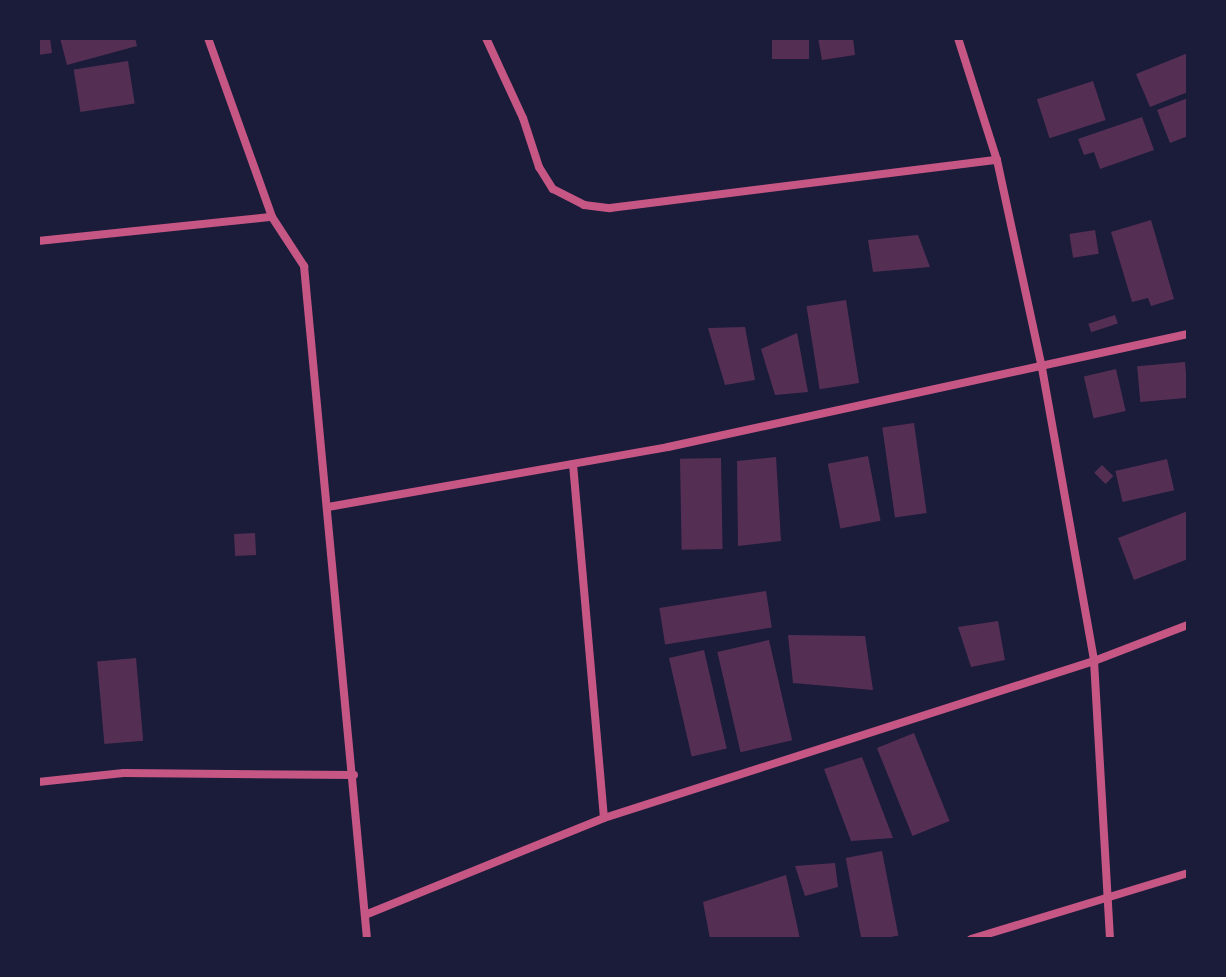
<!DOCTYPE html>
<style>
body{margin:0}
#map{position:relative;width:1226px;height:977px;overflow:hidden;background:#1b1b3a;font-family:Quicksand,sans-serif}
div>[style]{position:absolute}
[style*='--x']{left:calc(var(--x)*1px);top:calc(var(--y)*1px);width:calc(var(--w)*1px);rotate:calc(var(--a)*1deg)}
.building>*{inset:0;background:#542f53;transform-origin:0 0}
.minor>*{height:8px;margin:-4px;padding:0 4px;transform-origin:4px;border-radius:4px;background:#c65784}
span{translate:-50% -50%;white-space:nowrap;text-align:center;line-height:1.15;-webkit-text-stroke:6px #1b1b3a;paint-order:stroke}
.frame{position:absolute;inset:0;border:40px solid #1b1b3a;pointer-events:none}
</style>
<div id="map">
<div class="building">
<i style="clip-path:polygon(38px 38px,50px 38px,52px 53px,38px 55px)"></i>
<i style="clip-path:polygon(60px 38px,135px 38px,137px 46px,67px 65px)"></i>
<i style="left:772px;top:38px;width:37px;height:21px"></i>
<i style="clip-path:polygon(818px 38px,853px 38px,855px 55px,822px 60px)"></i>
<i style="clip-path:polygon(1188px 53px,1188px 92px,1150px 107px,1136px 74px)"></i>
<i style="left:128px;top:61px;width:43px;height:55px;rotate:81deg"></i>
<i style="left:1093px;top:81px;width:41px;height:59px;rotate:72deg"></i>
<i style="clip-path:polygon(1188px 98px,1188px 136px,1170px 143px,1157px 110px)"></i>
<i style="clip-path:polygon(1142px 117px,1154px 150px,1100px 169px,1094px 152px,1084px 155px,1078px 139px)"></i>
<i style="clip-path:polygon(1151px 220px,1174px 299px,1151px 306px,1148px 298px,1132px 302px,1111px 232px)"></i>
<i style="left:1095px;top:230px;width:24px;height:26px;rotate:81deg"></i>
<i style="clip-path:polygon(918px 235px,930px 267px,873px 272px,868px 240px)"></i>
<i style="left:846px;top:300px;width:84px;height:40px;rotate:81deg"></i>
<i style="left:1115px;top:315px;width:9px;height:28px;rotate:72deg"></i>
<i style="clip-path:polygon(745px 327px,755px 380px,725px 385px,708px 328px)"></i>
<i style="clip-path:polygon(797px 333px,808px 392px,775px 395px,761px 349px)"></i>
<i style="left:1185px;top:362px;width:36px;height:48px;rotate:85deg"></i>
<i style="left:1116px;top:369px;width:43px;height:33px;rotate:77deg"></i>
<i style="left:914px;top:423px;width:91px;height:32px;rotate:82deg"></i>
<i style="left:868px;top:456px;width:66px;height:41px;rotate:79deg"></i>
<i style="clip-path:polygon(776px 457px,781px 541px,738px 546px,737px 461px)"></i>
<i style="left:721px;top:458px;width:91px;height:41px;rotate:89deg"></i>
<i style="left:1167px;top:459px;width:32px;height:53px;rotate:77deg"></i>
<i style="left:1102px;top:465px;width:16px;height:11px;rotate:45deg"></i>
<i style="clip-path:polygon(1188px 511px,1188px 559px,1134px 580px,1118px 538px)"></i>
<i style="left:255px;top:533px;width:22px;height:21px;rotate:87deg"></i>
<i style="left:766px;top:591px;width:37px;height:108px;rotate:81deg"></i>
<i style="clip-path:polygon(998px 621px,1005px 660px,971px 667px,958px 627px)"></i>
<i style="clip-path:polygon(788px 635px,865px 636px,873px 690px,793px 683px)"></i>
<i style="left:769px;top:640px;width:103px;height:53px;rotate:77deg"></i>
<i style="left:704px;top:650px;width:101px;height:36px;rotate:77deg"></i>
<i style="left:136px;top:658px;width:83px;height:39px;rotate:85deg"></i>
<i style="left:914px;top:733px;width:95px;height:40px;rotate:68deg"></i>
<i style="clip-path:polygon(862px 757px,893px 838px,851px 841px,824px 769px)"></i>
<i style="left:882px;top:851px;width:86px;height:37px;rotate:79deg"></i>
<i style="clip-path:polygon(835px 863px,838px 887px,805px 896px,795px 866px)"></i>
<i style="clip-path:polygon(786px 875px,800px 939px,710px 939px,703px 902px)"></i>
</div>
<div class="minor">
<i style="--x:208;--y:38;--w:190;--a:70.3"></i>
<i style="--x:486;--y:38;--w:88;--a:65.2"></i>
<i style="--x:523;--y:118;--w:52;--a:71.9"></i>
<i style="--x:539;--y:167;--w:26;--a:58"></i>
<i style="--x:553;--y:189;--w:35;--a:27"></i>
<i style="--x:584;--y:205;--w:26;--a:7"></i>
<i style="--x:610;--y:208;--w:390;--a:-7.1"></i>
<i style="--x:958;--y:38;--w:128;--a:72.3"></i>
<i style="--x:997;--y:160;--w:213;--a:77.8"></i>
<i style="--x:1042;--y:368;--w:298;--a:79.9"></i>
<i style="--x:1094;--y:661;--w:278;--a:86.7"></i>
<i style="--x:38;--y:241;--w:235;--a:-5.9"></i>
<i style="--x:272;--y:217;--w:59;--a:56.9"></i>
<i style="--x:304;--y:266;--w:676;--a:84.65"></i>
<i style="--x:573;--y:464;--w:355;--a:85"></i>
<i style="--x:328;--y:507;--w:345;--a:-10"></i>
<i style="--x:668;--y:447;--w:532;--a:-12.26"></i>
<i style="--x:38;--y:782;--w:86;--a:-6"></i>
<i style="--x:124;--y:773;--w:230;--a:0.5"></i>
<i style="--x:365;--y:915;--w:258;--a:-22.1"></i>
<i style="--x:604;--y:818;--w:515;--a:-17.77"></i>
<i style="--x:1094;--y:661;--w:101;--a:-21"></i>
<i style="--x:971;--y:939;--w:227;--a:-16.9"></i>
</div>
<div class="frame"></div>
</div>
